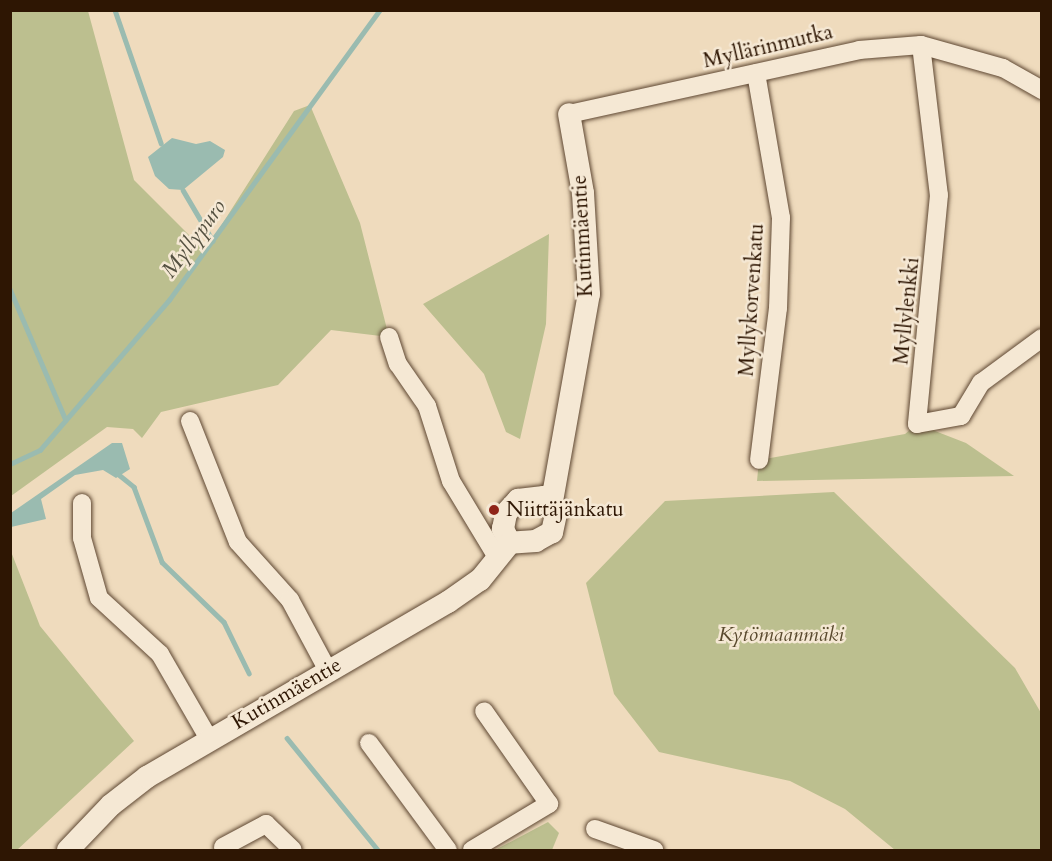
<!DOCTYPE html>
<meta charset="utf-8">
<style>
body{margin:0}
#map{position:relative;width:1052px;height:861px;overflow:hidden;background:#efdbbd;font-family:Cardo,serif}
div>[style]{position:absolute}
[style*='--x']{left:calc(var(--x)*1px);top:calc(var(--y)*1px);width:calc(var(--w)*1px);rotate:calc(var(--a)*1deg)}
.green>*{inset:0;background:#bcbf8f}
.water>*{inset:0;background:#9abbb0}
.stream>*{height:4.5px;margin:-2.25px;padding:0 2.25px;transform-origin:2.25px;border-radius:2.25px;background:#9abbb0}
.roads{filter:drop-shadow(0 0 2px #5e4732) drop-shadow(0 0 2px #5e4732)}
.minor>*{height:18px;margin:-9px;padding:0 9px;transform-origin:9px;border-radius:9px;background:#f5e8d4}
.tertiary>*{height:22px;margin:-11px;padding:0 11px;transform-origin:11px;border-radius:11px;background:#f5e8d4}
.dots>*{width:16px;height:16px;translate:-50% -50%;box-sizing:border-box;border:3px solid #f5e8d4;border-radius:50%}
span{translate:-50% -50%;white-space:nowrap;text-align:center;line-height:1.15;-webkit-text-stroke:5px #f5e8d4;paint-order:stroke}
.street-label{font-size:21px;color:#2e1603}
.poi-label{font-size:21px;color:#2e1603}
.left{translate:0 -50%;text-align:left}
.park-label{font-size:21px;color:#59492d;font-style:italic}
.water-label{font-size:22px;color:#545040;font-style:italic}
.frame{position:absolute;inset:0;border:12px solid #2e1603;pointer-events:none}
</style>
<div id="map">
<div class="green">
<i style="clip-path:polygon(11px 11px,88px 11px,134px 180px,205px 251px,294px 111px,310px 105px,360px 223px,389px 337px,331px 330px,278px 385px,161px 412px,142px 438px,133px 429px,107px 427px,11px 496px)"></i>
<i style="clip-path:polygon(549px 234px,546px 324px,520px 439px,506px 432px,484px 374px,423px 304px)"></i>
<i style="clip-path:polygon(917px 424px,966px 443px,1014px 476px,757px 481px,759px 460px,905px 434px)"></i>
<i style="clip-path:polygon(834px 492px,1015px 668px,1041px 713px,1041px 850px,895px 850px,845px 809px,790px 781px,659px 752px,614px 694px,586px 583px,665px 501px)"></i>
<i style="clip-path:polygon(10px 549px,40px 626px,134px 741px,17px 850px,10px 850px)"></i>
<i style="clip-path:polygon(548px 822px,559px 833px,552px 850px,495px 850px)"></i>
</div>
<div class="water">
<i style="clip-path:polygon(172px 138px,196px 144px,210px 141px,225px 150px,223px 157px,183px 190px,169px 189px,155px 176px,148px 157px)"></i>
<i style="clip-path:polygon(112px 443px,122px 443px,130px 469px,116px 478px,103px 470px,75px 475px,41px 499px,46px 519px,11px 527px,11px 513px)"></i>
</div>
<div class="stream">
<i style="--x:115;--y:10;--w:141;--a:70.9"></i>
<i style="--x:183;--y:190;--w:59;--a:59.5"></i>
<i style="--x:10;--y:289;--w:142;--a:66.9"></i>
<i style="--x:10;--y:464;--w:33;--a:-25"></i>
<i style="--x:40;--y:450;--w:198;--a:-49.3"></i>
<i style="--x:169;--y:300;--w:359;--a:-54"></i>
<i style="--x:117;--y:473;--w:22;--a:39"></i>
<i style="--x:134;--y:487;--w:80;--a:69.5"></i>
<i style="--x:162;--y:562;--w:86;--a:44.1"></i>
<i style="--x:224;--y:622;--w:57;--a:63.9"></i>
<i style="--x:287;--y:738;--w:144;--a:50.9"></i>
</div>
<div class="roads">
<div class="minor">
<i style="--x:921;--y:45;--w:151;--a:83.2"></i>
<i style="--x:939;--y:195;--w:230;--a:95.5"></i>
<i style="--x:917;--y:424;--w:45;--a:-10.3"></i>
<i style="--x:961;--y:416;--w:39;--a:-59"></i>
<i style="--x:981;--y:383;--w:76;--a:-36.4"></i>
<i style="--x:756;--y:73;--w:147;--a:80.2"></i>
<i style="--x:781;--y:218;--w:90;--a:91.9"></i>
<i style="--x:778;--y:308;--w:153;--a:97.1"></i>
<i style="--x:569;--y:114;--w:297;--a:-12.4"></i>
<i style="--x:859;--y:50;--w:62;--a:-4.6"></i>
<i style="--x:921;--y:45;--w:85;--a:15.7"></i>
<i style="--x:1003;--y:68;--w:45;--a:29.4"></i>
<i style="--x:389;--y:337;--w:28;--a:72"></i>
<i style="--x:398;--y:364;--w:51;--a:55.4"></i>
<i style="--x:427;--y:406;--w:79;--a:72.3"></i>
<i style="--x:451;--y:481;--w:91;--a:58.9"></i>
<i style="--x:190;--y:421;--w:130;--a:68.4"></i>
<i style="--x:238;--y:542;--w:78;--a:48.1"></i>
<i style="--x:290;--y:600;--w:81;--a:61.8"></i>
<i style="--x:82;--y:503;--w:35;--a:90"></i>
<i style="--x:82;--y:538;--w:62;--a:74.2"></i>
<i style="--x:99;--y:598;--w:83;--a:42.6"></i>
<i style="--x:160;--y:654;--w:98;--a:60"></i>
<i style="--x:369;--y:743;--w:133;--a:53.6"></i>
<i style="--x:595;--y:829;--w:63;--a:19.6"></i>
<i style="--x:223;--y:847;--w:49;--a:-28.1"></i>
<i style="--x:266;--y:824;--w:37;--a:44"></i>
<i style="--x:472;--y:850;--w:90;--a:-30.9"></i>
<i style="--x:549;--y:804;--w:113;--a:-125"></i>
</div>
<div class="tertiary">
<i style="--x:544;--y:497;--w:18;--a:43"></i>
<i style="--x:557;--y:509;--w:24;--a:102"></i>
<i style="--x:552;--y:532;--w:18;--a:151"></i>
<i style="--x:536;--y:541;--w:26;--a:176"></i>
<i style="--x:510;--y:543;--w:16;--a:-117"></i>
<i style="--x:503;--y:529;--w:16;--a:-79"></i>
<i style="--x:506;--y:513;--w:18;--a:-47"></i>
<i style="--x:518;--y:500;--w:26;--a:-7"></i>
<i style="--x:552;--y:501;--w:210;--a:-79.9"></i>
<i style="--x:589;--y:294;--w:101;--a:-93.4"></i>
<i style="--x:583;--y:193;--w:80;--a:-100"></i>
<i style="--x:68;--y:850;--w:62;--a:-46.3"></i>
<i style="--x:111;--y:805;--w:46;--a:-37.9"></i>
<i style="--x:147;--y:777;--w:348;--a:-30.2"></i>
<i style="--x:448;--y:602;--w:39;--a:-35"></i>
<i style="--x:480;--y:580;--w:48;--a:-51"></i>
</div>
</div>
<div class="dots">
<i style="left:494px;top:510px;background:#8f2418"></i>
</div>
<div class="street-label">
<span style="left:768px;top:47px;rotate:-13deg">Myllärinmutka</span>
<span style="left:583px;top:236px;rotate:-93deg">Kutinmäentie</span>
<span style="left:752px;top:300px;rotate:-86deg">Myllykorvenkatu</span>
<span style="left:907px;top:311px;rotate:-84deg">Myllylenkki</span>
<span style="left:287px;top:694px;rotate:-30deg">Kutinmäentie</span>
</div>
<div class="poi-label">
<span class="left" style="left:506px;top:510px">Niittäjänkatu</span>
</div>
<div class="park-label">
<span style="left:781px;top:635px">Kytömaanmäki</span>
</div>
<div class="water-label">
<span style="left:194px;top:239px;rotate:-53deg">Myllypuro</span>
</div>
<div class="frame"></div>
</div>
